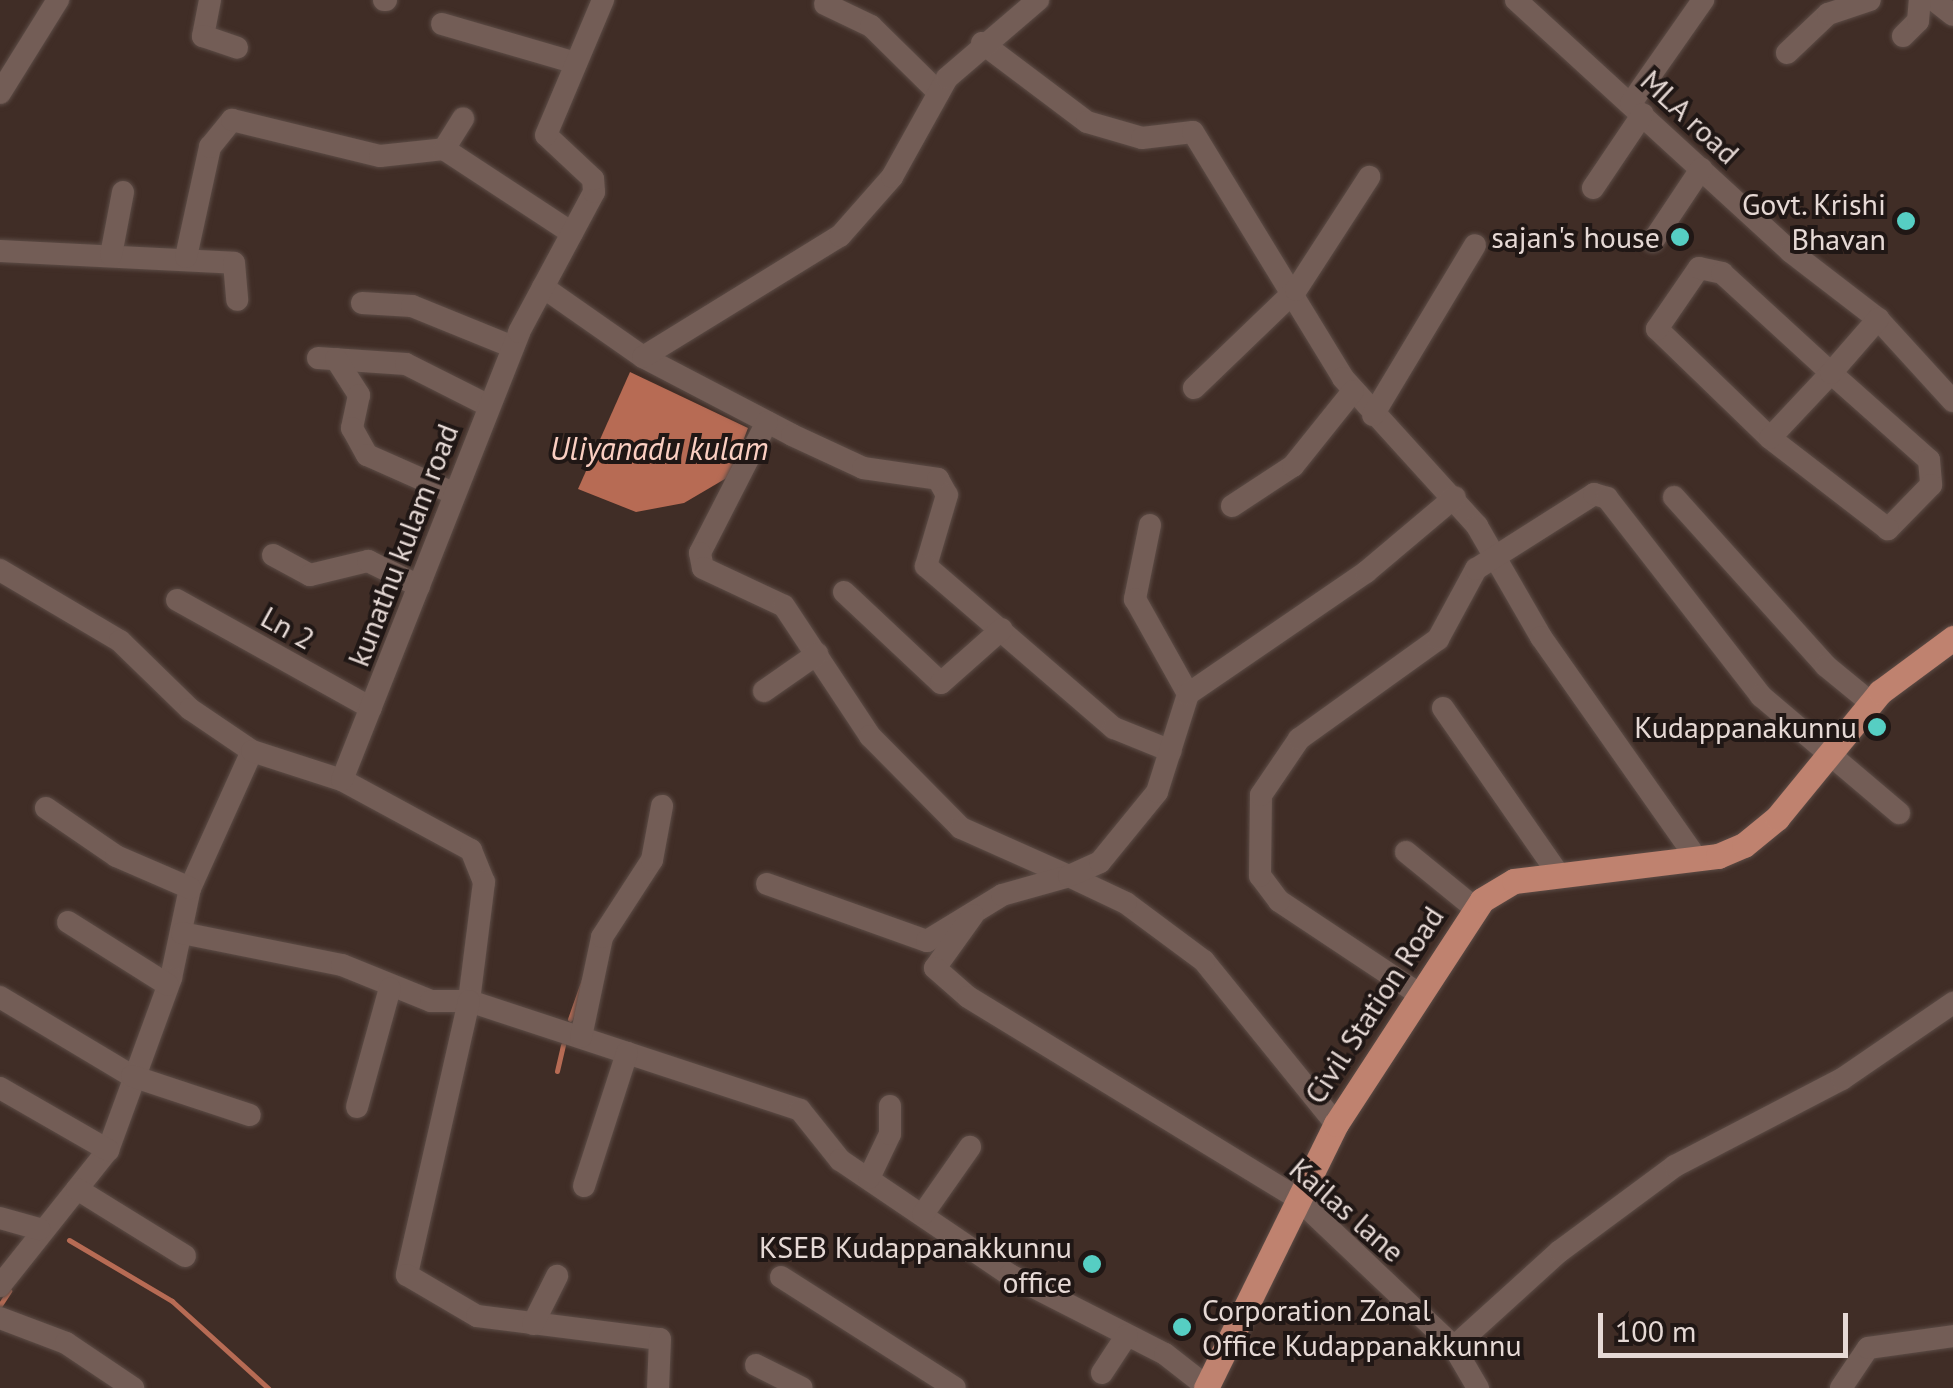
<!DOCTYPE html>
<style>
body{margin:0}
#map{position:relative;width:1953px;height:1388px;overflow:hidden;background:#402d26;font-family:"PT Sans",sans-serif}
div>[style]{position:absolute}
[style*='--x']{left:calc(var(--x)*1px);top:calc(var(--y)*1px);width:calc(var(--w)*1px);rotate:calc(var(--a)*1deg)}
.water>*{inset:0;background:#b76b54}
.stream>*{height:5px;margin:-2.5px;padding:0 2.5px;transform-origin:2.5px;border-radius:2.5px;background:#b76b54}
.roads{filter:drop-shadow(0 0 2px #5c4c46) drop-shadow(0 0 2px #5c4c46)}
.minor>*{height:22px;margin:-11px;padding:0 11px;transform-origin:11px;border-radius:11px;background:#735d56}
.major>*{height:25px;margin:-12.5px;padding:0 12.5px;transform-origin:12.5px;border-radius:12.5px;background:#bf826f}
.dots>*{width:28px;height:28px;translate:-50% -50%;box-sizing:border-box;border:5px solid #201715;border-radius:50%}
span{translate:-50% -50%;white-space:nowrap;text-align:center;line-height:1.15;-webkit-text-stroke:8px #201715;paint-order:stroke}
.street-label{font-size:30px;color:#e6d9d5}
.poi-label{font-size:30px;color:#e6d9d5}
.right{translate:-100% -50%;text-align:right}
.left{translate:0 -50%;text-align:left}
.water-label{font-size:32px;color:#fbcfc2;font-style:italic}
.scale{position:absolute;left:1598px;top:1313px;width:250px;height:45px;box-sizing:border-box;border:5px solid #e6d9d5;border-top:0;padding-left:12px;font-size:30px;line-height:35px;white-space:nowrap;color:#e6d9d5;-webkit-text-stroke:8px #201715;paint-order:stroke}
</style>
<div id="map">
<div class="water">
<i style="clip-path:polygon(630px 372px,748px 428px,730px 476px,684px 503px,636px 512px,578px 489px)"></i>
</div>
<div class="stream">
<i style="--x:570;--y:1019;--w:69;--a:-70.5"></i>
<i style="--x:557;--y:1071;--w:27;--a:-77"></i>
<i style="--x:69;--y:1240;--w:120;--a:30.6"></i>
<i style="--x:172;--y:1301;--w:130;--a:42.2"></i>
<i style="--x:0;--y:1305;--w:17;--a:-57"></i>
</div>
<div class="roads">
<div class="minor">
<i style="--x:210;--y:0;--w:37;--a:101"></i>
<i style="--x:203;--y:36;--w:36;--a:19"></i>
<i style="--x:384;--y:0;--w:2;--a:0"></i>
<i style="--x:1516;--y:0;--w:373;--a:42.5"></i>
<i style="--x:1791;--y:252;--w:110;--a:37.6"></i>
<i style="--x:1878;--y:319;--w:111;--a:47.6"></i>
<i style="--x:1934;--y:0;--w:24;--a:38"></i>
<i style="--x:825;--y:4;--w:51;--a:25.6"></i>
<i style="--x:871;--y:26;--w:95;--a:44.6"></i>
<i style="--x:442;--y:24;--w:136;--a:16.2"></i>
<i style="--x:1903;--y:36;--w:21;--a:-45"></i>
<i style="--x:1918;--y:21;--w:21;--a:-85"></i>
<i style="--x:982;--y:43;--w:131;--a:37"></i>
<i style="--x:1087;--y:122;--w:57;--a:16.2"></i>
<i style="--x:1142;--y:138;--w:51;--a:-6.7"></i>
<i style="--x:1193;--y:132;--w:288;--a:58.6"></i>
<i style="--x:1343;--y:378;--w:200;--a:47.8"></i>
<i style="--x:1477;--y:526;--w:128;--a:60"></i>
<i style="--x:1541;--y:637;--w:271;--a:54.9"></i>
<i style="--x:1787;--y:53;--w:57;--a:-43.6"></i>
<i style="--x:1828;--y:14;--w:44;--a:-18.4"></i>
<i style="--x:0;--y:93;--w:110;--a:-58.1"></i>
<i style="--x:1631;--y:103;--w:126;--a:-55"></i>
<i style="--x:444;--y:149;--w:36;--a:-58"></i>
<i style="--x:1593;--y:188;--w:89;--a:-56"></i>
<i style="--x:1653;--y:241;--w:87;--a:-56.3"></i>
<i style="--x:0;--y:251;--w:234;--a:2.9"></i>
<i style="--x:234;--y:263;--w:37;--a:85"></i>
<i style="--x:111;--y:255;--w:64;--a:-79.2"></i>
<i style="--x:186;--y:257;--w:113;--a:-77.7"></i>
<i style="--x:210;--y:147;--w:35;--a:-51"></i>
<i style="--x:232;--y:120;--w:152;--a:13.7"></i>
<i style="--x:380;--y:156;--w:64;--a:-6.2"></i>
<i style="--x:444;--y:149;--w:153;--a:33.3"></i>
<i style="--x:543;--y:287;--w:122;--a:35"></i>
<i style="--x:643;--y:357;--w:168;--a:27.6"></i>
<i style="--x:792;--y:435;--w:78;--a:24.9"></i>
<i style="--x:863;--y:468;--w:76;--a:8.3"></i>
<i style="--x:938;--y:479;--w:18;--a:61"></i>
<i style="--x:947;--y:495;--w:74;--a:106.5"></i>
<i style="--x:926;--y:566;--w:248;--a:40.8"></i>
<i style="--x:1114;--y:728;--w:61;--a:22"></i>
<i style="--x:362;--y:303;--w:50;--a:3.4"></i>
<i style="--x:412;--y:306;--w:109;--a:22.1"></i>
<i style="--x:643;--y:357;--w:231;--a:-31.6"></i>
<i style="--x:840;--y:236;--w:79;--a:-48.6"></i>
<i style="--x:892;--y:177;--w:113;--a:-60.9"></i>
<i style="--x:947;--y:78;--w:120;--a:-40.6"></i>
<i style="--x:318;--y:358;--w:88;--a:3.9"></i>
<i style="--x:406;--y:364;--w:93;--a:26.8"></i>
<i style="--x:336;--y:359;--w:43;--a:57.4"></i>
<i style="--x:359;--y:395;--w:34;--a:102"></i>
<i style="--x:352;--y:428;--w:31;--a:61"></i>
<i style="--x:367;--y:455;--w:96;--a:23.9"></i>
<i style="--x:1194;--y:388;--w:141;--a:-43.9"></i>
<i style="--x:1296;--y:290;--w:135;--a:-57.1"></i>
<i style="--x:1373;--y:415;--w:198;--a:-59"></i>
<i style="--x:767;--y:422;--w:147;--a:117.1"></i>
<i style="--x:700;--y:553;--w:15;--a:79"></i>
<i style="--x:703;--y:568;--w:89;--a:25.1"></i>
<i style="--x:784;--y:606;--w:156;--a:56.5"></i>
<i style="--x:870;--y:736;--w:129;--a:45.3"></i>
<i style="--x:961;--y:828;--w:118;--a:24"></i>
<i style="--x:1770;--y:438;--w:157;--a:-136"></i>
<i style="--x:1657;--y:329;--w:74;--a:-55.5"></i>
<i style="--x:1699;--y:268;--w:24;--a:12"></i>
<i style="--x:1722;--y:273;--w:148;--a:42.5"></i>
<i style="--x:1831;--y:373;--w:131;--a:41.6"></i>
<i style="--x:1929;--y:460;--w:25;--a:85"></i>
<i style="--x:1931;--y:485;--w:62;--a:134.3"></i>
<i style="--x:1888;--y:529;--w:149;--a:-142.4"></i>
<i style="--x:1770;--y:438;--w:89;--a:-46.8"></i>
<i style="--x:1831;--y:373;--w:72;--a:-49"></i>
<i style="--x:1674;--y:497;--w:227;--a:48"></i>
<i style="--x:1826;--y:666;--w:58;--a:39.4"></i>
<i style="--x:1232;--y:506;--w:73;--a:-33.3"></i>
<i style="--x:1293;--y:466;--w:96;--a:-51.3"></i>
<i style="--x:1150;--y:525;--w:76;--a:101.5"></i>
<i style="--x:1135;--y:599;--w:109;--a:60.8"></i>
<i style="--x:273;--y:555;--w:42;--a:28.4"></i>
<i style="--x:310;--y:575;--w:60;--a:-13.6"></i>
<i style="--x:368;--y:561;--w:57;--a:26.1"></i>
<i style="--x:0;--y:570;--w:139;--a:30.6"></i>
<i style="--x:120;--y:641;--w:98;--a:44.2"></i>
<i style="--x:190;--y:709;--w:75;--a:34.1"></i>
<i style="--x:252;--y:751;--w:150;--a:114.3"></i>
<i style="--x:190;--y:888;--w:92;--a:101.9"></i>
<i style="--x:171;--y:978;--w:183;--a:110.1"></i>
<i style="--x:108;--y:1150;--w:174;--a:128.5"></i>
<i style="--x:844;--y:592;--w:133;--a:43.2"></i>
<i style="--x:941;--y:683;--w:81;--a:-41.5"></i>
<i style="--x:177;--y:600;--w:222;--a:29.1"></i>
<i style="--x:764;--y:691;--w:65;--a:-34.9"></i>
<i style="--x:1443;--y:708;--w:200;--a:55.2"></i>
<i style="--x:252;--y:751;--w:95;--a:17.9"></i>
<i style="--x:342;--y:780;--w:147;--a:28.5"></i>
<i style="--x:471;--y:850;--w:35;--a:68"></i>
<i style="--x:484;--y:882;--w:120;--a:97.2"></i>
<i style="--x:469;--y:1001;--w:348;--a:18.2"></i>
<i style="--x:800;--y:1110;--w:64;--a:51.3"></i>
<i style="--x:840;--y:1160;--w:205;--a:34.1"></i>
<i style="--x:1010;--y:1275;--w:174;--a:27"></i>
<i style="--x:1165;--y:1354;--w:52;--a:38"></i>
<i style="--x:342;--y:780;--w:482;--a:-68.4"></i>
<i style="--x:519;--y:332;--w:159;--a:-61.8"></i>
<i style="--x:594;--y:192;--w:13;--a:-94"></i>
<i style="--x:593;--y:179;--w:64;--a:-136.9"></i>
<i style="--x:546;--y:135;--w:147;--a:-67.1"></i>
<i style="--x:46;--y:808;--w:85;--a:34.4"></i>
<i style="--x:116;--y:856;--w:81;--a:23.4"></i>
<i style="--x:1406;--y:852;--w:90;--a:39.2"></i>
<i style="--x:767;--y:884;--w:170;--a:19.6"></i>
<i style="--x:927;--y:941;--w:88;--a:-31.5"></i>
<i style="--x:1002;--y:895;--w:66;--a:-15.7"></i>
<i style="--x:973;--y:915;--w:65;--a:125.6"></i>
<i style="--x:935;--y:968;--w:44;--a:41.3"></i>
<i style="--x:968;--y:997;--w:384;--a:31.4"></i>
<i style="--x:1296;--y:1197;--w:218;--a:43.5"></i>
<i style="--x:1454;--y:1347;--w:143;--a:-42.2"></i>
<i style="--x:1560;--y:1251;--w:143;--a:-36.5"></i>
<i style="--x:1675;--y:1166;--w:188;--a:-27.5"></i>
<i style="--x:1842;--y:1079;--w:135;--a:-34.4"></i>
<i style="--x:68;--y:922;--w:118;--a:32.2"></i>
<i style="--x:182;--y:933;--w:163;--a:11.3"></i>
<i style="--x:342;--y:965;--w:96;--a:22"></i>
<i style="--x:431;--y:1001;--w:38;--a:0"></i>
<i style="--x:469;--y:1001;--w:281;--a:102.8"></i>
<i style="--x:407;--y:1275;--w:81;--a:30.4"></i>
<i style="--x:477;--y:1316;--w:184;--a:7.2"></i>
<i style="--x:660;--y:1339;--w:49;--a:92.3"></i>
<i style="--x:1419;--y:994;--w:168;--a:-146.4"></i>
<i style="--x:1279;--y:901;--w:31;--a:-127"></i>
<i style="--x:1260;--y:876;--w:81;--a:-89.3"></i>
<i style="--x:1261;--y:795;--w:68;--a:-55.8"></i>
<i style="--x:1299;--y:739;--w:171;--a:-35.7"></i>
<i style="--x:1438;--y:639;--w:80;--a:-61.5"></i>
<i style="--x:1476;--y:569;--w:140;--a:-32.4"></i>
<i style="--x:1594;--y:494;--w:14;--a:17"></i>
<i style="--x:1607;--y:498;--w:251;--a:52.1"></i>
<i style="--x:1761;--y:696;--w:181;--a:40.3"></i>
<i style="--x:0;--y:997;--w:154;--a:30.9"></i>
<i style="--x:132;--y:1076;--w:124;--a:18.3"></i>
<i style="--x:581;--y:1037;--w:102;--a:-78.1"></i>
<i style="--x:602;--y:937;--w:92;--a:-57"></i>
<i style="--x:652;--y:860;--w:55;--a:-79.5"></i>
<i style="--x:0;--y:1088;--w:125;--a:29.9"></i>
<i style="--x:357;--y:1107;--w:123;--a:-74.5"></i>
<i style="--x:1336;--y:1124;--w:210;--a:-129"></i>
<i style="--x:1204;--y:961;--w:97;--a:-143.4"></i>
<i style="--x:1126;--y:903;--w:63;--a:-154.7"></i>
<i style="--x:1069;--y:876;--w:34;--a:-24"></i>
<i style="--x:1100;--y:862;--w:90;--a:-50.8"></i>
<i style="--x:1157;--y:792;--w:103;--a:-72.4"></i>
<i style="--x:1188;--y:694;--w:216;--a:-34.4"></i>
<i style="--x:1366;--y:572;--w:116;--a:-40.1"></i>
<i style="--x:869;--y:1178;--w:49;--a:-64.5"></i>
<i style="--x:890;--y:1134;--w:28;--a:-90"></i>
<i style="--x:584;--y:1186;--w:140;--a:-72.1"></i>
<i style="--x:77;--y:1189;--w:127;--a:31.8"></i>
<i style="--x:923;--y:1214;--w:82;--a:-55"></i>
<i style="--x:0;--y:1218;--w:41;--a:15.8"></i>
<i style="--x:781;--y:1277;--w:206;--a:32.5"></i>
<i style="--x:0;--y:1318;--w:71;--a:20.7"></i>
<i style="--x:66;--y:1343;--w:81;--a:33.9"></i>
<i style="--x:533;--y:1324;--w:54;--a:-63.4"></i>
<i style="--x:1454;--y:1347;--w:48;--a:59.7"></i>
<i style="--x:756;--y:1365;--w:51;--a:26.6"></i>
<i style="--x:1102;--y:1373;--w:45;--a:-56.7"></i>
<i style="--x:1841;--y:1388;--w:48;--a:-56"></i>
<i style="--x:1868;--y:1348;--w:86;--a:-8"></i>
</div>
<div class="major">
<i style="--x:1206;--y:1388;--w:294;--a:-63.8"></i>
<i style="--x:1336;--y:1124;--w:267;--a:-56.9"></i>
<i style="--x:1482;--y:900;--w:37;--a:-31"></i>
<i style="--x:1514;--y:881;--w:206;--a:-7"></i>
<i style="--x:1718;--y:856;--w:28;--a:-23"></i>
<i style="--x:1744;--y:845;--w:43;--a:-39.3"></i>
<i style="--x:1777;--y:818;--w:163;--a:-50.7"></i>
<i style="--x:1880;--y:692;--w:91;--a:-36.5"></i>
</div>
</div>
<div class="dots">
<i style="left:1906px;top:221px;background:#56cec3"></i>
<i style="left:1680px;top:237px;background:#56cec3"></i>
<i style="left:1877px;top:727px;background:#56cec3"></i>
<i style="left:1092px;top:1264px;background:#56cec3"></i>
<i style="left:1182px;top:1327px;background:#56cec3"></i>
</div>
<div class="street-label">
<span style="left:1690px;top:117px;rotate:43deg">MLA road</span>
<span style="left:403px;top:545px;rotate:-69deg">kunathu kulam road</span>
<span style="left:288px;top:628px;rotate:29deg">Ln 2</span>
<span style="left:1374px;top:1005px;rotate:-57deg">Civil Station Road</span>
<span style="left:1347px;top:1210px;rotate:41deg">Kailas lane</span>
</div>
<div class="poi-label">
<span class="right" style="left:1886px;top:221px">Govt. Krishi<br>Bhavan</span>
<span class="right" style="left:1660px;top:237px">sajan's house</span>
<span class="right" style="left:1857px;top:727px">Kudappanakunnu</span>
<span class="right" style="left:1072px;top:1264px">KSEB Kudappanakkunnu<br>office</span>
<span class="left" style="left:1202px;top:1327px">Corporation Zonal<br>Office Kudappanakkunnu</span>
</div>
<div class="water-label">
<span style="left:659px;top:448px">Uliyanadu kulam</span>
</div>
<div class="scale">100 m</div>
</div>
